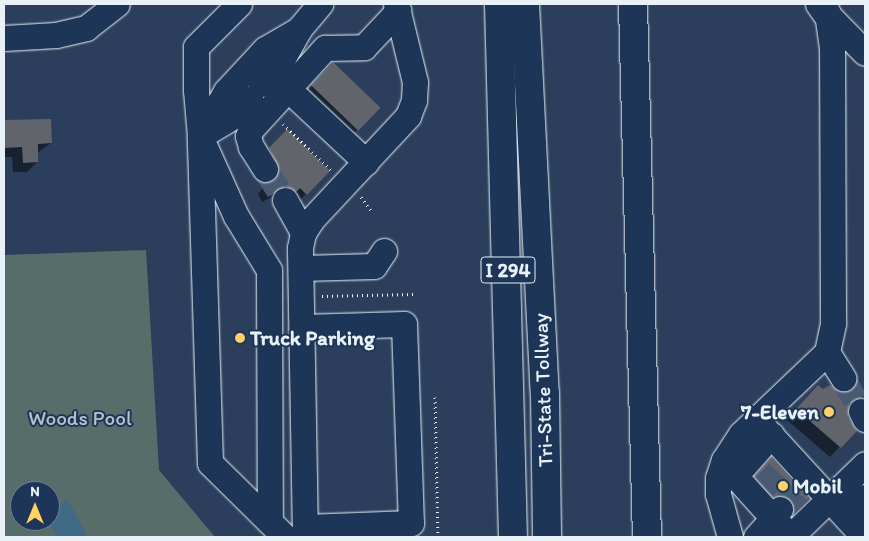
<!DOCTYPE html>
<style>
body{margin:0}
#map{position:relative;width:869px;height:541px;overflow:hidden;background:#2b3e5b;font-family:Itim,sans-serif}
div>[style]{position:absolute}
[style*='--x']{left:calc(var(--x)*1px);top:calc(var(--y)*1px);width:calc(var(--w)*1px);rotate:calc(var(--a)*1deg)}
.green>*{inset:0;background:#576d69}
.water>*{inset:0;background:#406b87}
.shadow>*{inset:0;background:#0007;transform-origin:0 0}
.building>*{inset:0;background:#61646b;transform-origin:0 0}
.minor-tunnel>*{height:25px;margin-top:-12.5px;transform-origin:0;background:repeating-linear-gradient(90deg,#475973 0 25px,transparent 0 37px)}
.path>*{height:3px;margin-top:-1.5px;transform-origin:0;background:repeating-linear-gradient(90deg,#e8f1f8 0 1px,transparent 0 5px)}
.roads{filter:drop-shadow(0 0 1px #e8f1f8) drop-shadow(0 0 1px #e8f1f8)}
.minor>*{height:25px;margin:-12.5px;padding:0 12.5px;transform-origin:12.5px;border-radius:12.5px;background:#1d3557}
.highway>*{height:28px;margin:-14px;padding:0 14px;transform-origin:14px;border-radius:14px;background:#1d3557}
.dots>*{width:14px;height:14px;translate:-50% -50%;box-sizing:border-box;border:2px solid #1d3557;border-radius:50%}
span{translate:-50% -50%;white-space:nowrap;text-align:center;line-height:1.15;-webkit-text-stroke:4px #1d3557;paint-order:stroke}
.shield-label span{padding:1px 4px;background:#1d3557;border:1px solid;border-radius:4px;-webkit-text-stroke-width:0}
.shield-label{font-size:20px;color:#e8f1f8;font-weight:700}
.poi-label{font-size:21px;color:#e8f1f8;font-weight:700}
.left{translate:0 -50%;text-align:left}
.right{translate:-100% -50%;text-align:right}
.street-label{font-size:21px;color:#e8f1f8}
.park-label{font-size:21px;color:#b5c3c6}
.frame{position:absolute;inset:0;border:5px solid #e8f1f8;pointer-events:none}
.north{position:absolute;left:10px;top:481px;width:50px;height:50px;box-sizing:border-box;background:#1d3557;border:1px solid #6e8097;border-radius:50%;rotate:0deg;font-size:14px;font-weight:700;line-height:20px;text-align:center;color:#e8f1f8}
.north::after{content:'';display:block;margin:auto;width:18px;height:22px;background:#ffd166;clip-path:polygon(50% 0,100% 100%,50% 72%,0 100%)}
</style>
<div id="map">
<div class="green">
<i style="clip-path:polygon(evenodd,146px 250px,159px 470px,215px 537px,4px 537px,4px 255px,146px 250px,20px 491px,50px 491px,50px 521px,20px 521px,20px 491px)"></i>
</div>
<div class="water">
<i style="clip-path:polygon(68px 500px,88px 537px,57px 537px,48px 521px,50px 509px)"></i>
</div>
<div class="shadow">
<i style="left:333px;top:64px;width:63px;height:35px;rotate:44deg"></i>
<i style="clip-path:polygon(50px 120px,51px 143px,37px 153px,37px 162px,27px 172px,13px 172px,12px 157px,4px 157px,4px 121px)"></i>
<i style="clip-path:polygon(287px 131px,328px 171px,296px 204px,275px 195px,262px 202px,258px 194px,270px 179px,259px 159px)"></i>
<i style="clip-path:polygon(823px 390px,860px 396px,845px 411px,855px 430px,830px 457px,787px 420px,808px 396px)"></i>
<i style="clip-path:polygon(771px 459px,807px 498px,791px 515px,778px 497px,770px 499px,752px 480px)"></i>
</div>
<div class="building">
<i style="left:333px;top:62px;width:66px;height:32px;rotate:44deg"></i>
<i style="clip-path:polygon(51px 119px,52px 143px,38px 144px,38px 162px,23px 163px,22px 147px,4px 148px,4px 120px)"></i>
<i style="clip-path:polygon(287px 129px,330px 171px,307px 195px,300px 188px,296px 192px,286px 186px,273px 193px,267px 183px,277px 176px,279px 169px,269px 148px)"></i>
<i style="clip-path:polygon(818px 385px,823px 389px,830px 385px,843px 392px,855px 385px,862px 397px,849px 404px,848px 417px,857px 431px,841px 448px,796px 409px)"></i>
<i style="clip-path:polygon(771px 457px,809px 498px,793px 514px,793px 504px,789px 498px,781px 495px,773px 497px,754px 476px)"></i>
</div>
<div class="minor-tunnel">
<i style="--x:265;--y:169;--w:37;--a:57"></i>
<i style="--x:843;--y:378;--w:38;--a:61"></i>
<i style="--x:761;--y:490;--w:37;--a:-46"></i>
<i style="--x:780;--y:509;--w:37;--a:-46"></i>
</div>
<div class="path">
<i style="--x:283;--y:124;--w:66;--a:43.8"></i>
<i style="--x:361;--y:197;--w:19;--a:54"></i>
<i style="--x:322;--y:296;--w:93;--a:-1.2"></i>
<i style="--x:435;--y:397;--w:140;--a:88.8"></i>
</div>
<div class="roads">
<div class="minor">
<i style="--x:239;--y:4;--w:61;--a:135"></i>
<i style="--x:196;--y:47;--w:43;--a:90"></i>
<i style="--x:196;--y:90;--w:46;--a:85"></i>
<i style="--x:200;--y:136;--w:88;--a:65.8"></i>
<i style="--x:236;--y:216;--w:63;--a:58.6"></i>
<i style="--x:269;--y:270;--w:252;--a:89.8"></i>
<i style="--x:827;--y:14;--w:54;--a:45.7"></i>
<i style="--x:4;--y:38;--w:52;--a:-3.3"></i>
<i style="--x:56;--y:35;--w:31;--a:-13"></i>
<i style="--x:86;--y:28;--w:39;--a:-38"></i>
<i style="--x:261;--y:84;--w:34;--a:-50"></i>
<i style="--x:283;--y:58;--w:33;--a:-61"></i>
<i style="--x:288;--y:89;--w:107;--a:43.1"></i>
<i style="--x:202;--y:135;--w:37;--a:-31"></i>
<i style="--x:234;--y:116;--w:24;--a:-48"></i>
<i style="--x:265;--y:169;--w:26;--a:-122"></i>
<i style="--x:251;--y:147;--w:11;--a:-105"></i>
<i style="--x:248;--y:136;--w:8;--a:-67"></i>
<i style="--x:251;--y:129;--w:110;--a:-47.6"></i>
<i style="--x:325;--y:48;--w:39;--a:-1"></i>
<i style="--x:364;--y:47;--w:50;--a:-46.6"></i>
<i style="--x:285;--y:200;--w:38;--a:61"></i>
<i style="--x:301;--y:268;--w:73;--a:-1.6"></i>
<i style="--x:374;--y:266;--w:18;--a:-56"></i>
<i style="--x:302;--y:327;--w:102;--a:-1.7"></i>
<i style="--x:404;--y:324;--w:199;--a:88"></i>
<i style="--x:411;--y:523;--w:106;--a:177.8"></i>
<i style="--x:827;--y:352;--w:31;--a:58"></i>
<i style="--x:861;--y:411;--w:9;--a:63"></i>
<i style="--x:756;--y:419;--w:160;--a:47.5"></i>
<i style="--x:780;--y:509;--w:11;--a:128"></i>
<i style="--x:773;--y:518;--w:25;--a:45"></i>
<i style="--x:791;--y:536;--w:103;--a:-44.2"></i>
<i style="--x:847;--y:517;--w:27;--a:-48"></i>
<i style="--x:285;--y:537;--w:105;--a:-135.4"></i>
<i style="--x:210;--y:463;--w:327;--a:-91.8"></i>
<i style="--x:200;--y:136;--w:52;--a:-60"></i>
<i style="--x:226;--y:91;--w:57;--a:-47.1"></i>
<i style="--x:265;--y:49;--w:39;--a:-30"></i>
<i style="--x:299;--y:29;--w:33;--a:-50"></i>
<i style="--x:305;--y:537;--w:289;--a:-91"></i>
<i style="--x:300;--y:248;--w:15;--a:-79"></i>
<i style="--x:303;--y:233;--w:17;--a:-57"></i>
<i style="--x:312;--y:219;--w:141;--a:-47"></i>
<i style="--x:408;--y:116;--w:17;--a:-69"></i>
<i style="--x:414;--y:100;--w:18;--a:-87"></i>
<i style="--x:415;--y:82;--w:80;--a:-103.7"></i>
<i style="--x:730;--y:537;--w:45;--a:-105.6"></i>
<i style="--x:718;--y:494;--w:16;--a:-90"></i>
<i style="--x:718;--y:478;--w:19;--a:-72"></i>
<i style="--x:724;--y:460;--w:31;--a:-57"></i>
<i style="--x:741;--y:434;--w:119;--a:-43.6"></i>
<i style="--x:827;--y:352;--w:30;--a:-78"></i>
<i style="--x:833;--y:323;--w:275;--a:-90.2"></i>
<i style="--x:832;--y:48;--w:34;--a:-98"></i>
<i style="--x:756;--y:537;--w:25;--a:-48"></i>
<i style="--x:773;--y:518;--w:57;--a:-132.1"></i>
<i style="--x:735;--y:476;--w:55;--a:-48.7"></i>
</div>
<div class="highway">
<i style="--x:499;--y:4;--w:533;--a:88.5"></i>
<i style="--x:525;--y:4;--w:390;--a:87.1"></i>
<i style="--x:545;--y:393;--w:144;--a:89.2"></i>
<i style="--x:633;--y:4;--w:533;--a:88.5"></i>
<i style="--x:820;--y:4;--w:12;--a:55"></i>
</div>
</div>
<div class="dots">
<i style="left:240px;top:338px;background:#ffd166"></i>
<i style="left:829px;top:412px;background:#ffd166"></i>
<i style="left:783px;top:486px;background:#ffd166"></i>
</div>
<div class="shield-label">
<span style="left:508px;top:270px">I 294</span>
</div>
<div class="poi-label">
<span class="left" style="left:250px;top:338px">Truck Parking</span>
<span class="right" style="left:819px;top:412px">7-Eleven</span>
<span class="left" style="left:793px;top:486px">Mobil</span>
</div>
<div class="street-label">
<span style="left:543px;top:390px;rotate:-92deg">Tri-State Tollway</span>
</div>
<div class="park-label">
<span style="left:80px;top:418px">Woods Pool</span>
</div>
<div class="frame"></div>
<div class="north">N</div>
</div>
